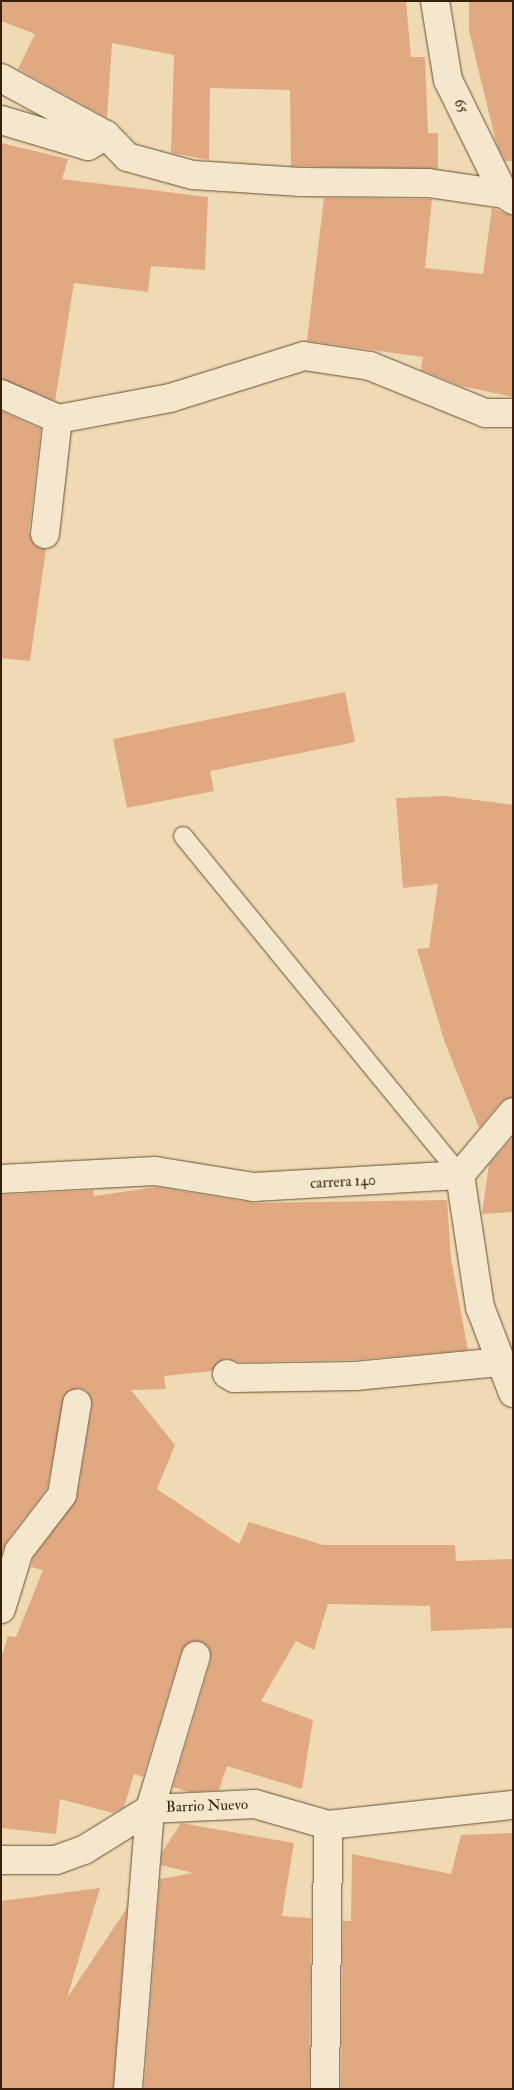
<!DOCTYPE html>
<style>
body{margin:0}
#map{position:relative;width:514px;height:2090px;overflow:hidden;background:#f0dab3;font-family:"IM FELL Double Pica",serif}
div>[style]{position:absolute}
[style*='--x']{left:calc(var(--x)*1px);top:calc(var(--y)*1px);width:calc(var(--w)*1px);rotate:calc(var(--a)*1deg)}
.building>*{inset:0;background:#e1a982}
.roads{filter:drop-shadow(0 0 1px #654e35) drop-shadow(0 0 1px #654e35)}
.service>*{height:18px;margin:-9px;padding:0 9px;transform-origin:9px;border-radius:9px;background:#f5e7ce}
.minor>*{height:28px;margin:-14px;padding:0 14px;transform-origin:14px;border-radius:14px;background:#f5e7ce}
span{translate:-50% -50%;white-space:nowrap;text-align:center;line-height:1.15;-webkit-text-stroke:5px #f5e7ce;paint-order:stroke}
.street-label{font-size:15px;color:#37200b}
.frame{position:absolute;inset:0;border:2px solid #37200b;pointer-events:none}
</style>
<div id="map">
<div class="building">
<i style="clip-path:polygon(1px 1px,406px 1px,411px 57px,425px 57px,428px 133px,438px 133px,438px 169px,291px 166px,290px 90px,210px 88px,209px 160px,171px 153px,174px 55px,112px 43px,107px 118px,18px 69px,35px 34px,1px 21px)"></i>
<i style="clip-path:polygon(469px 1px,513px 1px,513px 161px,505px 161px,496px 142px,469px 31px)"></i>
<i style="clip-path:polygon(1px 143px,68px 159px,62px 179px,208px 197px,205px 270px,151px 266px,148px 292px,74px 283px,55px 401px,1px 379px)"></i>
<i style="clip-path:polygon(324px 198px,432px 199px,425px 268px,483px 274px,492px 208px,513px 216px,513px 397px,461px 386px,421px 370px,423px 357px,307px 341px)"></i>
<i style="clip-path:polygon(1px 411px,41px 429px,29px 533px,35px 546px,46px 549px,30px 661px,1px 658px)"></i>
<i style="clip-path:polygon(345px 692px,355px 742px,210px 771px,214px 791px,127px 808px,113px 739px)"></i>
<i style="clip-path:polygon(446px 796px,513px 805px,513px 1097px,501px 1102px,479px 1128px,444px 1040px,417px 949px,429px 948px,438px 884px,403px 888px,396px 798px)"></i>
<i style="clip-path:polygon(513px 1137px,513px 1212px,482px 1214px,489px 1164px)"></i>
<i style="clip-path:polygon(156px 1187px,255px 1203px,447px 1200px,451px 1258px,468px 1350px,354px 1360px,238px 1362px,226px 1358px,212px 1371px,164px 1376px,166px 1389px,131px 1390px,175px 1445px,157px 1489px,239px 1544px,249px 1522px,323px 1545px,455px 1545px,456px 1561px,513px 1559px,513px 1628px,431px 1631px,430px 1606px,328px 1604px,314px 1650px,296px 1641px,261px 1701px,313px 1720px,302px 1789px,227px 1766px,219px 1790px,189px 1792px,173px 1787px,211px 1660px,207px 1645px,192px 1641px,181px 1652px,143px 1777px,134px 1774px,124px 1807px,113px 1813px,60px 1799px,56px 1834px,1px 1828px,1px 1659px,8px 1636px,16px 1637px,43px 1570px,31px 1567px,33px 1558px,77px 1498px,92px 1405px,87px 1391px,80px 1388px,65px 1394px,47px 1489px,7px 1541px,1px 1555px,1px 1195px,93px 1190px,94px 1196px)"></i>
<i style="clip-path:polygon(181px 1823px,294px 1843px,282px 1916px,311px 1918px,309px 2089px,144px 2089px,160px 1879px,193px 1873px,161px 1865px,162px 1852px)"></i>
<i style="clip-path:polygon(513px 1833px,513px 2089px,341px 2089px,343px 1921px,351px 1921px,352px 1854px,451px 1874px,461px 1835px)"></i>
<i style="clip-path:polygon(100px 1888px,67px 1998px,127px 1908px,113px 2089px,1px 2089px,1px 1901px)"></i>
</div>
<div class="roads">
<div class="service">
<i style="--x:183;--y:836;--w:438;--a:50.7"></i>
</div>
<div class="minor">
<i style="--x:435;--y:1;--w:80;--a:80.7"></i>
<i style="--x:448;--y:80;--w:127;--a:63.8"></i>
<i style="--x:504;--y:194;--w:11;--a:34"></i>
<i style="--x:1;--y:78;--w:119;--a:28.5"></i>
<i style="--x:1;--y:120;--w:91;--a:16.6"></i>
<i style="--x:88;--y:146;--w:21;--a:-31"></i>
<i style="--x:106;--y:135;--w:30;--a:46"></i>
<i style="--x:127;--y:157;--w:68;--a:15.3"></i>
<i style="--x:193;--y:175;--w:108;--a:3.7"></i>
<i style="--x:301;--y:182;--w:127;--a:0.5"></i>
<i style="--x:428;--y:183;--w:77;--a:8.2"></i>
<i style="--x:1;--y:394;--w:62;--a:23.7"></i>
<i style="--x:58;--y:419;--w:114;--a:-10.6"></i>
<i style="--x:170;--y:398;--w:140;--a:-17.4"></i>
<i style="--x:304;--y:356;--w:67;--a:8.6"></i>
<i style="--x:370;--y:366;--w:124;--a:22.2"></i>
<i style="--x:485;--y:413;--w:28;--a:0"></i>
<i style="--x:45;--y:534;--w:116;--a:-83.6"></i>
<i style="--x:460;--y:1175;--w:82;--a:-49.9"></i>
<i style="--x:1;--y:1179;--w:154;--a:-3"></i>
<i style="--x:155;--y:1171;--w:100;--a:9.2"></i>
<i style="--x:254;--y:1187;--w:206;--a:-3.3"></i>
<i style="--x:460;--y:1175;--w:134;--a:81.4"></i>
<i style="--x:480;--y:1307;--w:92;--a:69"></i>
<i style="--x:227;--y:1374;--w:8;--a:30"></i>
<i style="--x:234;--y:1378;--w:121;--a:-0.9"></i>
<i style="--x:355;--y:1376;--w:147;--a:-5.5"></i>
<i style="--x:1;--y:1609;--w:61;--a:-72.8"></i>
<i style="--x:19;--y:1551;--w:71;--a:-52.5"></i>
<i style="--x:62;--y:1495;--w:93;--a:-80.7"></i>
<i style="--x:1;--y:1860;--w:55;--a:0"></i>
<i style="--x:56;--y:1860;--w:30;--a:-20"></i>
<i style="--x:84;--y:1850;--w:78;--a:-31.8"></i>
<i style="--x:150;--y:1809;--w:105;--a:-2.7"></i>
<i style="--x:255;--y:1804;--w:76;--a:16"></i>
<i style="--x:328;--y:1825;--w:186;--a:-6.2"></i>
<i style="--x:128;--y:2089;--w:281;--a:-85.5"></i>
<i style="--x:150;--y:1809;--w:160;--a:-73.3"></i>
<i style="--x:325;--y:2089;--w:264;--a:-89.3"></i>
</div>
</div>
<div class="street-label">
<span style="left:461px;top:106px;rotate:64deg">65</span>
<span style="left:343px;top:1182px;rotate:-3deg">carrera 140</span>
<span style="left:207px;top:1806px;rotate:-2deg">Barrio Nuevo</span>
</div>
<div class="frame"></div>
</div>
